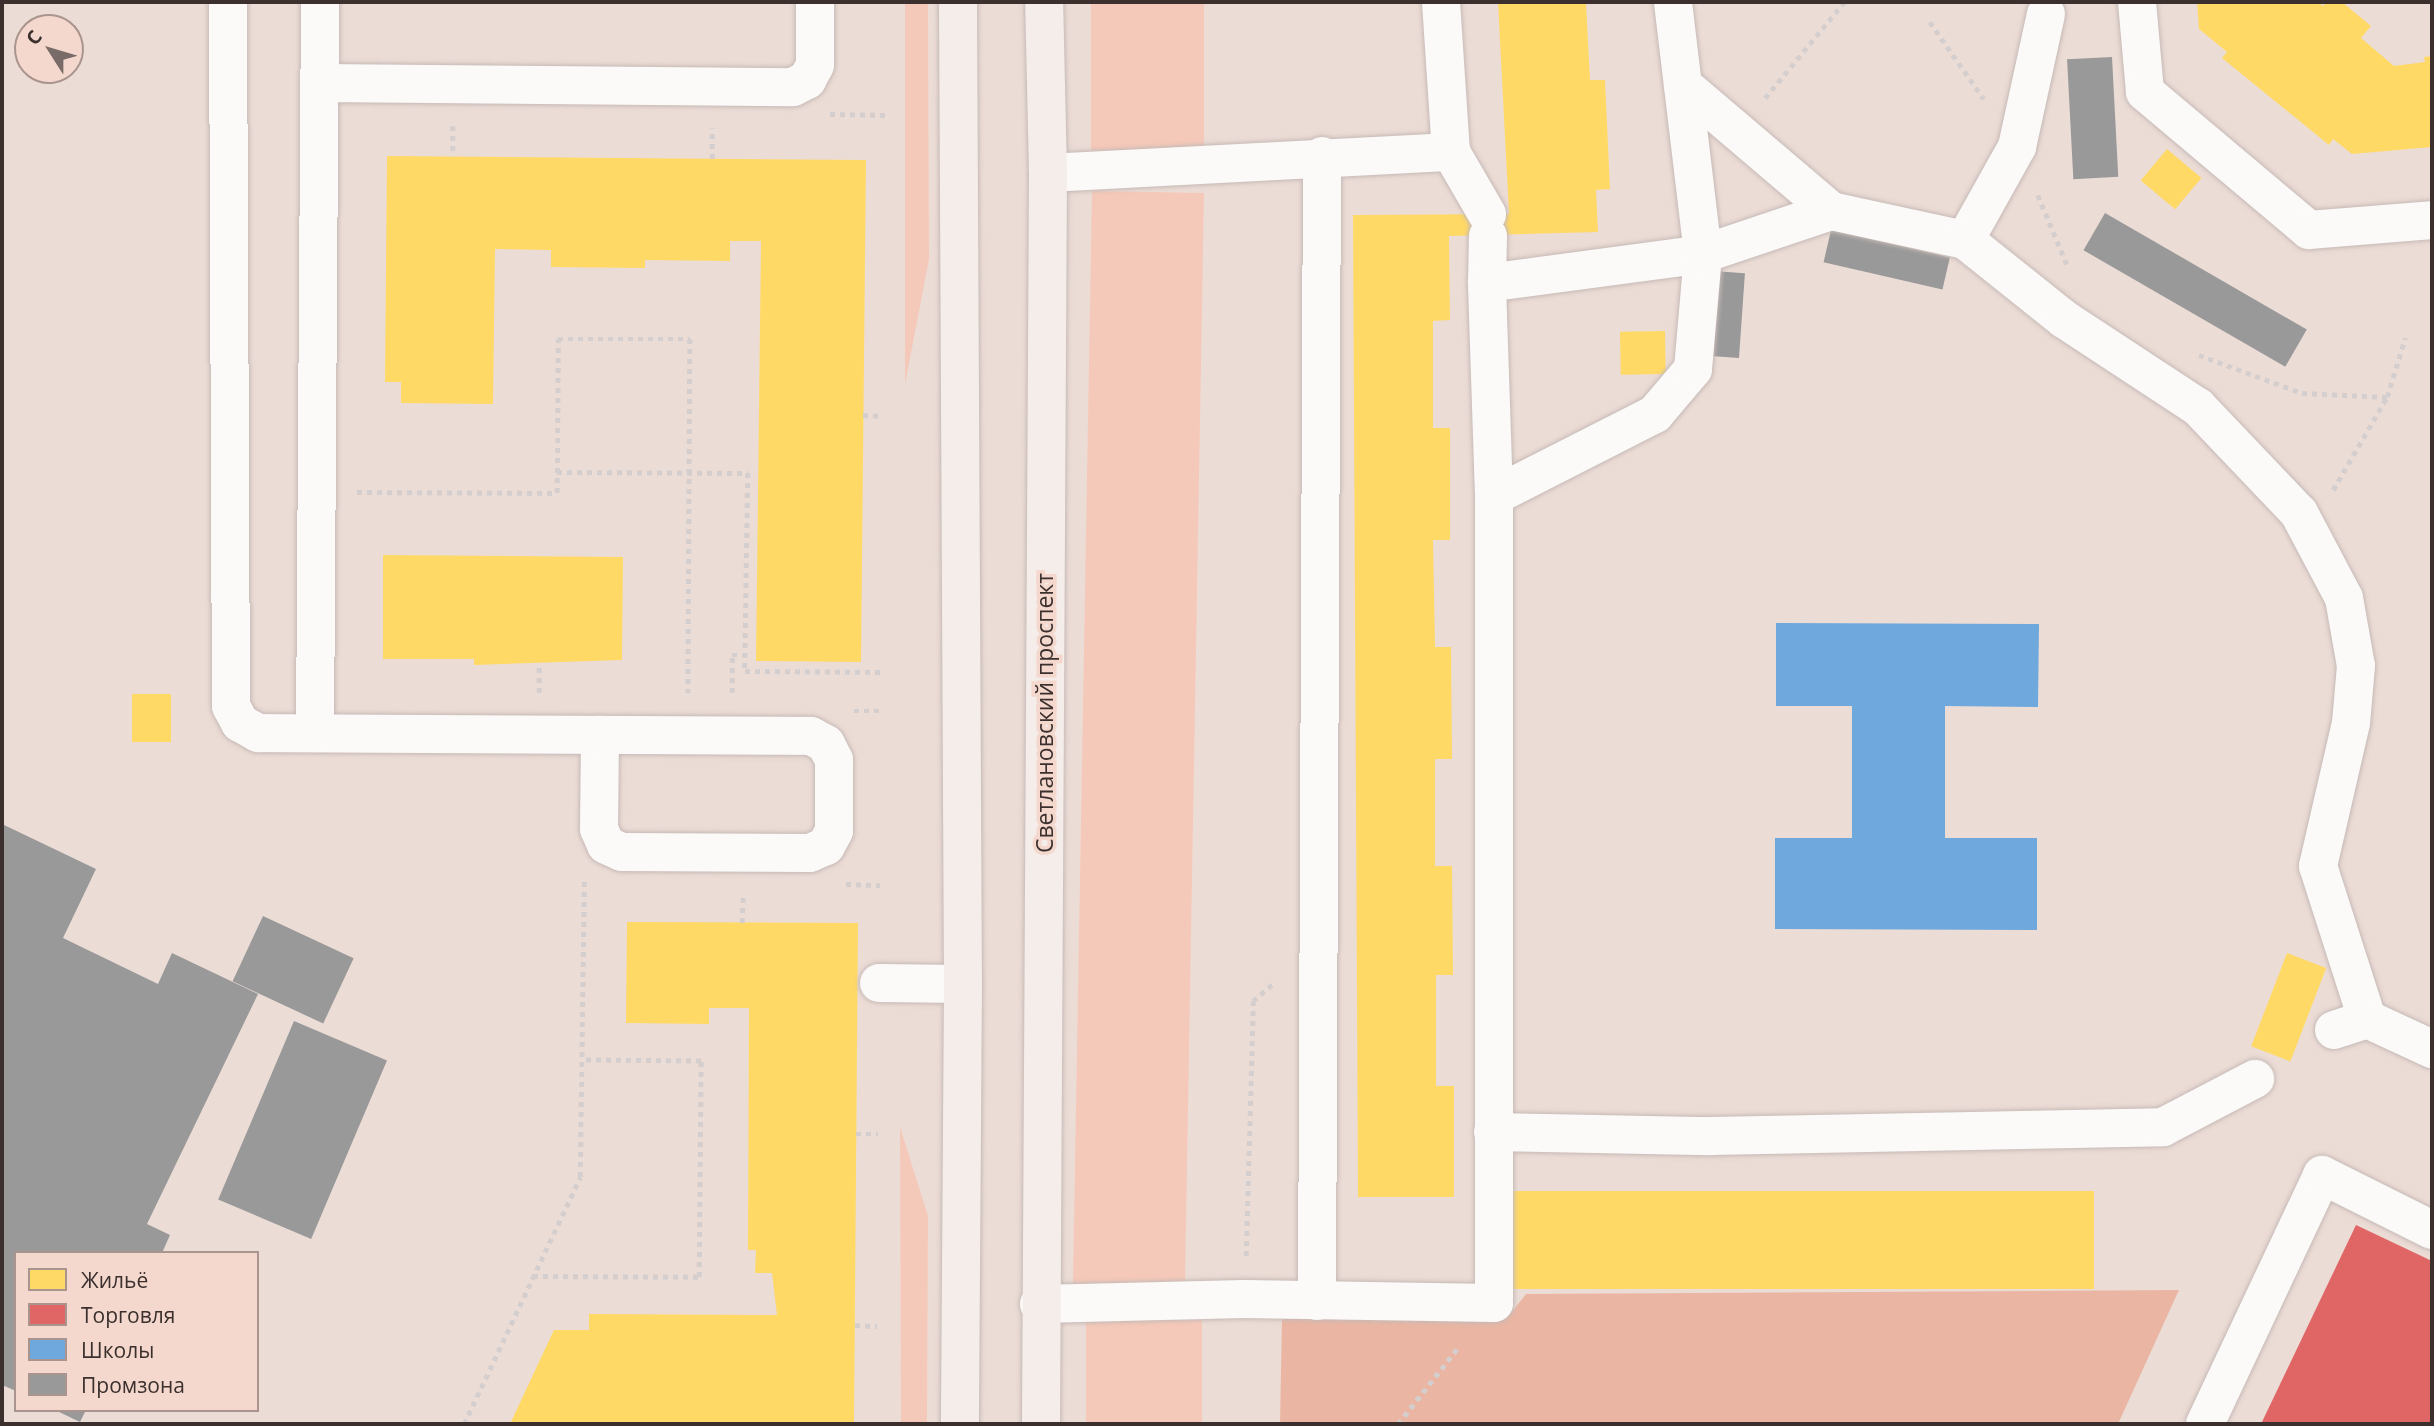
<!DOCTYPE html>
<meta charset="utf-8">
<style>
body{margin:0}
#map{position:relative;width:2434px;height:1426px;overflow:hidden;background:#ecdcd6;font-family:"Open Sans",sans-serif}
div>[style]{position:absolute}
[style*='--x']{left:calc(var(--x)*1px);top:calc(var(--y)*1px);width:calc(var(--w)*1px);rotate:calc(var(--a)*1deg)}
.green>*{inset:0;background:#f5c9b9;transform-origin:0 0}
.forest>*{inset:0;background:#eab6a3}
.homes>*{inset:0;background:#ffd966;transform-origin:0 0}
.shops>*{inset:0;background:#e06666}
.schools>*{inset:0;background:#6fa8dc}
.industry>*{inset:0;background:#999;transform-origin:0 0}
.path>*{height:4.5px;margin-top:-2.25px;transform-origin:0;background:repeating-linear-gradient(90deg,#d4cfce 0 5px,transparent 0 10px)}
.roads{filter:drop-shadow(0 0 2px #c6bab6) drop-shadow(0 0 2px #c6bab6)}
.minor>*{height:38px;margin:-19px;padding:0 19px;transform-origin:19px;border-radius:19px;background:#fcfaf9}
.major>*{height:38px;margin:-19px;padding:0 19px;transform-origin:19px;border-radius:19px;background:#f4edea}
span{translate:-50% -50%;white-space:nowrap;text-align:center;line-height:1.15;-webkit-text-stroke:7px #f4d8ce;paint-order:stroke}
.street-label{font-size:23px;color:#3b302d}
.frame{position:absolute;inset:0;border:4px solid #3b302d;pointer-events:none}
.legend{position:absolute;left:14px;top:1251px;width:245px;height:161px;box-sizing:border-box;background:#f4d8ce;border:2px solid #aa958e;margin:0;padding:9px 12px;list-style:none;font-size:21px;color:#3b302d}
.legend li{display:flex;align-items:center;gap:14px;height:35px}
.legend b{width:35px;border:2px solid #aa958e}
.north{position:absolute;left:14px;top:14px;width:70px;height:70px;box-sizing:border-box;background:#f4d8ce;border:2px solid #aa958e;border-radius:50%;rotate:307deg;font-size:19px;font-weight:700;line-height:28px;text-align:center;color:#3b302d}
.north::after{content:'';display:block;margin:auto;width:24px;height:32px;background:#796c68;clip-path:polygon(50% 0,100% 100%,50% 72%,0 100%)}
</style>
<div id="map">
<div class="green">
<i style="clip-path:polygon(905px 2px,928px 2px,929px 259px,905px 384px)"></i>
<i style="left:1091px;top:2px;width:113px;height:148px"></i>
<i style="left:1092px;top:191px;width:112px;height:1100px;rotate:1deg"></i>
<i style="clip-path:polygon(900px 1127px,928px 1216px,927px 1424px,901px 1424px)"></i>
<i style="left:1202px;top:1320px;width:104px;height:116px;rotate:90deg"></i>
</div>
<div class="forest">
<i style="clip-path:polygon(2179px 1290px,2118px 1424px,1280px 1424px,1282px 1316px,1511px 1313px,1526px 1294px)"></i>
</div>
<div class="homes">
<i style="clip-path:polygon(1498px 2px,1586px 2px,1590px 80px,1605px 80px,1610px 189px,1596px 190px,1598px 232px,1449px 236px,1450px 320px,1433px 321px,1433px 428px,1450px 428px,1450px 540px,1433px 540px,1435px 647px,1451px 647px,1452px 759px,1435px 759px,1435px 866px,1452px 866px,1453px 975px,1436px 975px,1436px 1086px,1454px 1086px,1454px 1197px,1358px 1197px,1353px 215px,1509px 214px)"></i>
<i style="clip-path:polygon(2197px 2px,2318px 2px,2323px 6px,2327px 2px,2342px 2px,2371px 26px,2361px 38px,2394px 66px,2425px 62px,2424px 57px,2432px 56px,2432px 147px,2352px 154px,2333px 139px,2329px 145px,2222px 58px,2227px 52px,2199px 29px)"></i>
<i style="left:2167px;top:149px;width:45px;height:41px;rotate:40deg"></i>
<i style="clip-path:polygon(387px 156px,866px 160px,861px 662px,756px 661px,761px 241px,730px 241px,730px 261px,645px 260px,645px 268px,551px 267px,551px 250px,495px 249px,493px 404px,401px 403px,401px 382px,385px 382px)"></i>
<i style="left:1665px;top:331px;width:43px;height:45px;rotate:89deg"></i>
<i style="clip-path:polygon(383px 555px,623px 557px,622px 660px,474px 665px,474px 659px,383px 659px)"></i>
<i style="left:132px;top:694px;width:39px;height:48px"></i>
<i style="clip-path:polygon(627px 922px,858px 923px,854px 1424px,510px 1424px,554px 1330px,589px 1330px,589px 1314px,777px 1315px,772px 1273px,755px 1273px,756px 1250px,748px 1250px,749px 1008px,709px 1008px,709px 1024px,626px 1023px)"></i>
<i style="left:2287px;top:953px;width:42px;height:100px;rotate:21deg"></i>
<i style="left:1502px;top:1191px;width:592px;height:98px"></i>
</div>
<div class="shops">
<i style="clip-path:polygon(2356px 1225px,2432px 1261px,2432px 1424px,2261px 1424px)"></i>
</div>
<div class="schools">
<i style="clip-path:polygon(1776px 623px,2039px 624px,2038px 707px,1945px 706px,1945px 838px,2037px 838px,2037px 930px,1775px 929px,1775px 838px,1852px 838px,1852px 706px,1776px 706px)"></i>
</div>
<div class="industry">
<i style="left:2112px;top:57px;width:120px;height:45px;rotate:87deg"></i>
<i style="left:2105px;top:213px;width:233px;height:43px;rotate:30deg"></i>
<i style="left:1831px;top:230px;width:122px;height:33px;rotate:13deg"></i>
<i style="left:1713px;top:271px;width:32px;height:85px;rotate:4deg"></i>
<i style="clip-path:polygon(2px 824px,96px 869px,63px 938px,158px 984px,172px 953px,258px 994px,147px 1224px,170px 1235px,162px 1253px,16px 1253px,16px 1391px,2px 1385px)"></i>
<i style="left:263px;top:916px;width:100px;height:72px;rotate:25deg"></i>
<i style="left:294px;top:1021px;width:101px;height:194px;rotate:23deg"></i>
<i style="clip-path:polygon(55px 1410px,86px 1410px,80px 1422px)"></i>
</div>
<div class="path">
<i style="--x:1930;--y:22;--w:94;--a:55"></i>
<i style="--x:1765;--y:98;--w:124;--a:-50.5"></i>
<i style="--x:830;--y:114;--w:55;--a:1"></i>
<i style="--x:453;--y:126;--w:30;--a:90"></i>
<i style="--x:712;--y:159;--w:31;--a:-90"></i>
<i style="--x:2038;--y:195;--w:78;--a:67.4"></i>
<i style="--x:2199;--y:355;--w:110;--a:20.3"></i>
<i style="--x:2302;--y:393;--w:85;--a:2.7"></i>
<i style="--x:2387;--y:397;--w:62;--a:-73"></i>
<i style="--x:863;--y:415;--w:20;--a:3"></i>
<i style="--x:557;--y:472;--w:191;--a:0.3"></i>
<i style="--x:748;--y:473;--w:198;--a:90.9"></i>
<i style="--x:745;--y:671;--w:136;--a:0.4"></i>
<i style="--x:2333;--y:490;--w:108;--a:-59.9"></i>
<i style="--x:357;--y:492;--w:200;--a:0.3"></i>
<i style="--x:557;--y:493;--w:154;--a:-89.6"></i>
<i style="--x:558;--y:339;--w:132;--a:0"></i>
<i style="--x:690;--y:339;--w:354;--a:90.3"></i>
<i style="--x:539;--y:693;--w:28;--a:-90"></i>
<i style="--x:732;--y:693;--w:38;--a:-90"></i>
<i style="--x:732;--y:655;--w:14;--a:0"></i>
<i style="--x:854;--y:711;--w:27;--a:0"></i>
<i style="--x:846;--y:884;--w:34;--a:2"></i>
<i style="--x:742;--y:923;--w:27;--a:-88"></i>
<i style="--x:856;--y:1134;--w:22;--a:0"></i>
<i style="--x:1246;--y:1256;--w:255;--a:-88.4"></i>
<i style="--x:1253;--y:1001;--w:30;--a:-41"></i>
<i style="--x:533;--y:1276;--w:166;--a:0.3"></i>
<i style="--x:699;--y:1277;--w:216;--a:-89.5"></i>
<i style="--x:701;--y:1061;--w:120;--a:-179.5"></i>
<i style="--x:855;--y:1325;--w:22;--a:3"></i>
<i style="--x:464;--y:1424;--w:273;--a:-64.8"></i>
<i style="--x:580;--y:1177;--w:296;--a:-89.2"></i>
<i style="--x:1398;--y:1424;--w:100;--a:-51.9"></i>
</div>
<div class="roads">
<div class="minor">
<i style="--x:228;--y:2;--w:704;--a:89.76"></i>
<i style="--x:231;--y:706;--w:19;--a:62"></i>
<i style="--x:240;--y:723;--w:21;--a:29"></i>
<i style="--x:258;--y:733;--w:342;--a:0.3"></i>
<i style="--x:600;--y:735;--w:94;--a:90.6"></i>
<i style="--x:599;--y:829;--w:17;--a:66"></i>
<i style="--x:606;--y:845;--w:17;--a:24"></i>
<i style="--x:622;--y:852;--w:188;--a:0.3"></i>
<i style="--x:810;--y:853;--w:17;--a:-24"></i>
<i style="--x:826;--y:846;--w:17;--a:-62"></i>
<i style="--x:834;--y:831;--w:71;--a:-90"></i>
<i style="--x:834;--y:760;--w:18;--a:-117"></i>
<i style="--x:826;--y:744;--w:17;--a:-152"></i>
<i style="--x:811;--y:736;--w:211;--a:-179.7"></i>
<i style="--x:1441;--y:2;--w:150;--a:86.2"></i>
<i style="--x:2137;--y:2;--w:90;--a:84.9"></i>
<i style="--x:2145;--y:92;--w:214;--a:40.1"></i>
<i style="--x:2309;--y:230;--w:123;--a:-4.6"></i>
<i style="--x:320;--y:83;--w:473;--a:0.5"></i>
<i style="--x:793;--y:87;--w:16;--a:-27"></i>
<i style="--x:807;--y:80;--w:17;--a:-62"></i>
<i style="--x:815;--y:65;--w:63;--a:-90"></i>
<i style="--x:1683;--y:85;--w:194;--a:40.4"></i>
<i style="--x:1048;--y:173;--w:404;--a:-3"></i>
<i style="--x:1451;--y:152;--w:72;--a:59.9"></i>
<i style="--x:1965;--y:240;--w:107;--a:-60.8"></i>
<i style="--x:2017;--y:147;--w:136;--a:-77.7"></i>
<i style="--x:1487;--y:283;--w:47;--a:-88.8"></i>
<i style="--x:1494;--y:496;--w:181;--a:-27"></i>
<i style="--x:1655;--y:414;--w:59;--a:-49.8"></i>
<i style="--x:1693;--y:369;--w:115;--a:-85"></i>
<i style="--x:1703;--y:254;--w:135;--a:-18.6"></i>
<i style="--x:1831;--y:211;--w:137;--a:12.2"></i>
<i style="--x:1965;--y:240;--w:127;--a:38.6"></i>
<i style="--x:2064;--y:319;--w:160;--a:33.3"></i>
<i style="--x:2198;--y:407;--w:146;--a:46.4"></i>
<i style="--x:2299;--y:513;--w:96;--a:62.1"></i>
<i style="--x:2344;--y:598;--w:69;--a:80"></i>
<i style="--x:2356;--y:666;--w:57;--a:95"></i>
<i style="--x:2351;--y:723;--w:147;--a:103"></i>
<i style="--x:2318;--y:866;--w:161;--a:72.2"></i>
<i style="--x:2367;--y:1019;--w:72;--a:24.8"></i>
<i style="--x:315;--y:733;--w:731;--a:-89.61"></i>
<i style="--x:879;--y:983;--w:84;--a:0.7"></i>
<i style="--x:2334;--y:1030;--w:35;--a:-18"></i>
<i style="--x:1493;--y:1132;--w:218;--a:1.1"></i>
<i style="--x:1711;--y:1136;--w:452;--a:-1.1"></i>
<i style="--x:2163;--y:1127;--w:104;--a:-27.6"></i>
<i style="--x:1317;--y:1301;--w:1145;--a:-89.75"></i>
<i style="--x:1039;--y:1304;--w:205;--a:-1.4"></i>
<i style="--x:1244;--y:1299;--w:250;--a:0.9"></i>
<i style="--x:1494;--y:1303;--w:807;--a:-90"></i>
<i style="--x:1494;--y:496;--w:213;--a:-91.9"></i>
<i style="--x:1487;--y:283;--w:218;--a:-7.6"></i>
<i style="--x:1703;--y:254;--w:254;--a:-96.8"></i>
<i style="--x:2205;--y:1424;--w:275;--a:-64.8"></i>
<i style="--x:2322;--y:1175;--w:123;--a:26.6"></i>
</div>
<div class="major">
<i style="--x:958;--y:2;--w:982;--a:89.71"></i>
<i style="--x:963;--y:984;--w:440;--a:90.4"></i>
<i style="--x:1041;--y:1424;--w:1251;--a:-89.68"></i>
<i style="--x:1048;--y:173;--w:171;--a:-91.3"></i>
</div>
</div>
<div class="street-label">
<span style="left:1044px;top:713px;rotate:-90deg">Светлановский проспект</span>
</div>
<div class="frame"></div>
<ul class="legend">
<li><b style="height:19px;background:#ffd966"></b>Жильё</li>
<li><b style="height:19px;background:#e06666"></b>Торговля</li>
<li><b style="height:19px;background:#6fa8dc"></b>Школы</li>
<li><b style="height:19px;background:#999"></b>Промзона</li>
</ul>
<div class="north">С</div>
</div>
